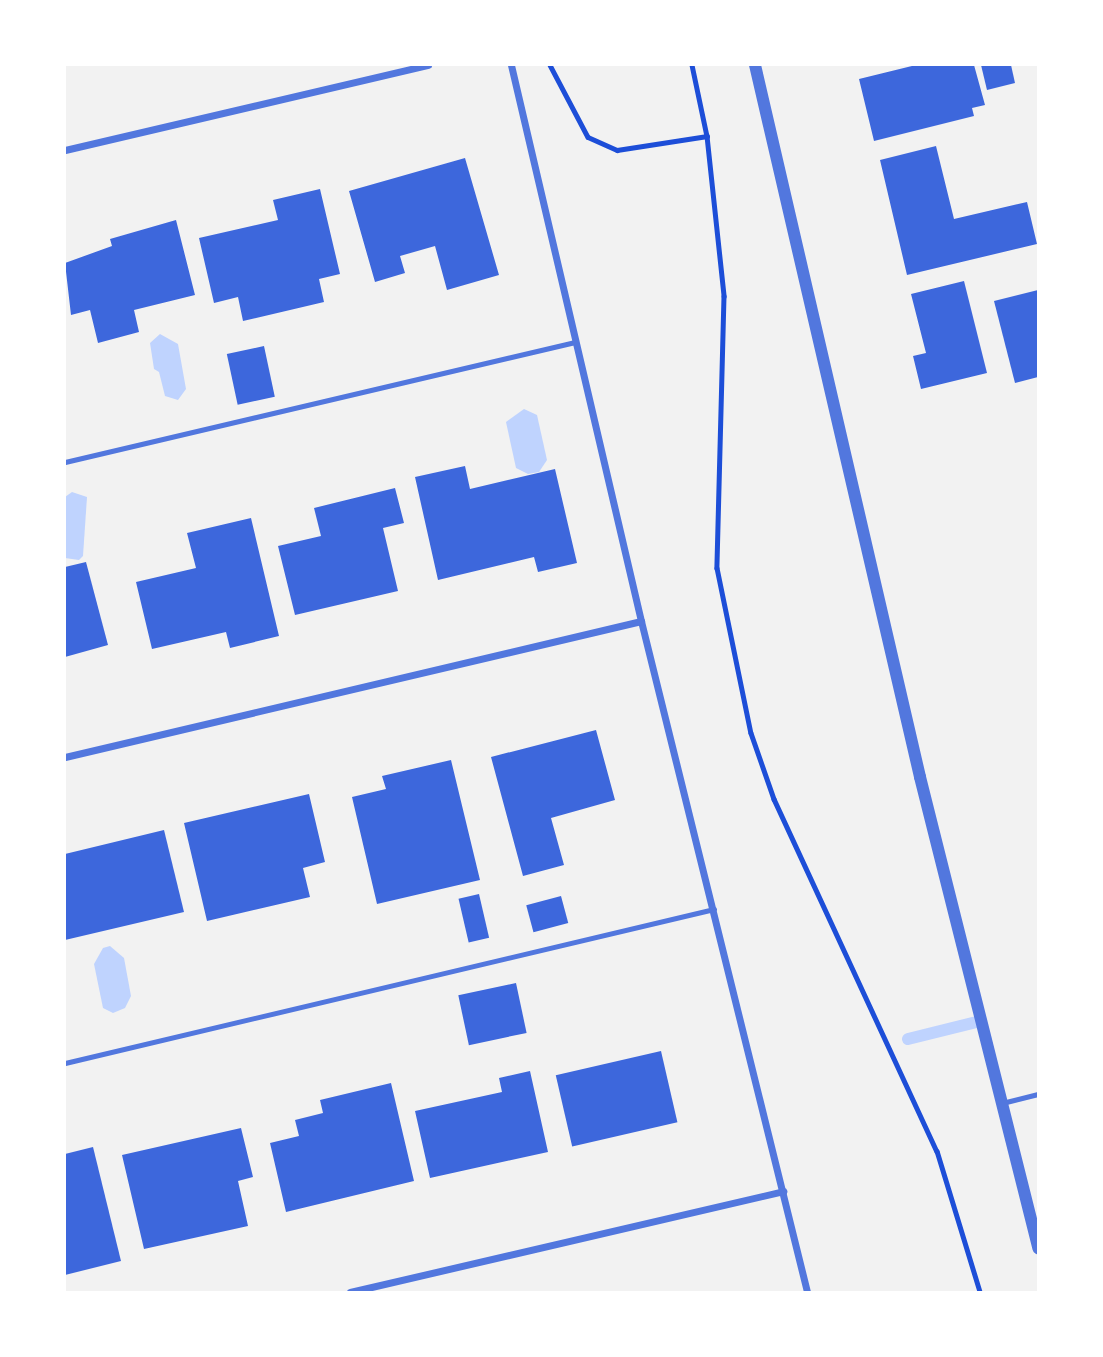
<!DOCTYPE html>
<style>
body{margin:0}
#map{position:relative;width:1103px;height:1357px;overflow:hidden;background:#f2f2f2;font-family:Jost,sans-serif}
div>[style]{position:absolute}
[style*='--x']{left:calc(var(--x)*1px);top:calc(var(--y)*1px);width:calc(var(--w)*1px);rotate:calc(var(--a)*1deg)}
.water>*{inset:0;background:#bfd3fe}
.stream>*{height:12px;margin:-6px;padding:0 6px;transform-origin:6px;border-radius:6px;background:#bfd3fe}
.building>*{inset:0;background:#3d67dc;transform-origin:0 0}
.path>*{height:4.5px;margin:-2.25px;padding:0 2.25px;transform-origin:2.25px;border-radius:2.25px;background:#1d4ed8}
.service>*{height:5px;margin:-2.5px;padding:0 2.5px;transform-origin:2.5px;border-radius:2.5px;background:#5277de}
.minor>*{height:7px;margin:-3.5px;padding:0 3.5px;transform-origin:3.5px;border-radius:3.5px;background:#5277de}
.tertiary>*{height:12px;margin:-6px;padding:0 6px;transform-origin:6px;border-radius:6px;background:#5277de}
span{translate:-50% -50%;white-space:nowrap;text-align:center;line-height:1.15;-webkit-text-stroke:5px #fff;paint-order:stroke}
.frame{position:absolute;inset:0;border:66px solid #fff;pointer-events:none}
</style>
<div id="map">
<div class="water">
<i style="clip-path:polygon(160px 334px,178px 344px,186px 389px,178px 400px,165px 396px,159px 372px,154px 369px,150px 343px)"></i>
<i style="clip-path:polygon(524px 409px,537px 415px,547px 460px,539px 472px,528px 474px,516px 468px,506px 422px)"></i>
<i style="clip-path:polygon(72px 492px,87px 497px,83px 556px,79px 560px,65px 558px,65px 497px)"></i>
<i style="clip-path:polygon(110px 946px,124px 958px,131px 996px,125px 1008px,113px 1013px,103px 1008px,94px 964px,103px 948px)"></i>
</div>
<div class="stream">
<i style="--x:908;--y:1039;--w:75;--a:-13.9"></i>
</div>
<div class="building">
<i style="clip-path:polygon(916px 65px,974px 65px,985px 105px,972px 108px,974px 116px,874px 141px,859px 79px)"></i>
<i style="clip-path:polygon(981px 65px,1011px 65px,1015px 83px,987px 90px)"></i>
<i style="clip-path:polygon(936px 146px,954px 219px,1027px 202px,1037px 244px,907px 275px,880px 160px)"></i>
<i style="clip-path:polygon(465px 158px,499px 275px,447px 290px,435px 246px,400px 256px,405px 273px,375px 282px,349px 191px)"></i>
<i style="clip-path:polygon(320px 189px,340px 274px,319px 279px,324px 302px,243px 321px,238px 297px,214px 303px,199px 238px,278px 220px,273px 200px)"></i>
<i style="clip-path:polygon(176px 220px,195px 295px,134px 310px,139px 332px,98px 343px,90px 310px,71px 315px,65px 263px,112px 246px,110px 239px)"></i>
<i style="clip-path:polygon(964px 281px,987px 373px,921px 389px,913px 356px,926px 353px,911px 294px)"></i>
<i style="clip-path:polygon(1038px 290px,1038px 377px,1015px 383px,994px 301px)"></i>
<i style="left:264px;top:346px;width:52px;height:38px;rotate:78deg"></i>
<i style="clip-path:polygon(465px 466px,470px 489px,555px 469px,577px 563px,538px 572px,534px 557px,438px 580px,415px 477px)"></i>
<i style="clip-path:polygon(395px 488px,404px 523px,383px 528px,398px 591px,295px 615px,278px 546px,321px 536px,314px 508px)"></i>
<i style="clip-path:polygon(251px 518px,279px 636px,230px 648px,226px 632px,152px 649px,136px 582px,196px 568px,187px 533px)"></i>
<i style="clip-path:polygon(86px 562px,108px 645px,65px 657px,65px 567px)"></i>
<i style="clip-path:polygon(596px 730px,615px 800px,551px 818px,564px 865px,523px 876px,491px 757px)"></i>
<i style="clip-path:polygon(451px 760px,480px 880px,377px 904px,352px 797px,386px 789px,382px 776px)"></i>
<i style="clip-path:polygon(309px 794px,325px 862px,303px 868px,310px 897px,207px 921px,184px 823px)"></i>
<i style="clip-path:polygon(164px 830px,184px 912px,65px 940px,65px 854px)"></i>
<i style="left:479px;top:894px;width:45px;height:21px;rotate:77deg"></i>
<i style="left:561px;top:896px;width:28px;height:36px;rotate:75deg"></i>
<i style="left:516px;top:983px;width:51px;height:59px;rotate:78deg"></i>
<i style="left:661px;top:1051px;width:73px;height:108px;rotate:77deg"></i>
<i style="clip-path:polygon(530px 1071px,548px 1152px,430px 1178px,415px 1111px,502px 1092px,499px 1078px)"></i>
<i style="clip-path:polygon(391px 1083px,414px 1181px,286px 1212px,270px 1143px,299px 1136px,295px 1120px,323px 1113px,320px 1100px)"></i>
<i style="clip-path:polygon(241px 1128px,253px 1177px,238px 1181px,248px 1226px,144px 1249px,122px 1155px)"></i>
<i style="clip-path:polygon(93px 1147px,121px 1261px,65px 1275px,65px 1154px)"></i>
</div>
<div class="path">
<i style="--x:550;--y:65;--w:81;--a:62.2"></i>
<i style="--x:588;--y:137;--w:32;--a:24"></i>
<i style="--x:617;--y:150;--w:91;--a:-8.8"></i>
<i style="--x:692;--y:65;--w:73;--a:78.1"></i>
<i style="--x:707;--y:136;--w:161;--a:83.9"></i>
<i style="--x:724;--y:296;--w:272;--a:91.5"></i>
<i style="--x:717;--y:568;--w:168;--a:78.4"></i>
<i style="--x:751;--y:733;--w:70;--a:70.8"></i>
<i style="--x:774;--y:799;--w:388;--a:65.2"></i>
<i style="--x:937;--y:1151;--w:147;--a:73"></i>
</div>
<div class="service">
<i style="--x:65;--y:462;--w:524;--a:-13.24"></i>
<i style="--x:65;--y:1063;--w:667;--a:-13.35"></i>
<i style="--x:1002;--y:1103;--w:37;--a:-14"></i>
</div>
<div class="minor">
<i style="--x:511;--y:65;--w:571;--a:76.84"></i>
<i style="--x:641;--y:621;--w:691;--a:76.1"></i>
<i style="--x:65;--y:150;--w:373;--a:-13.2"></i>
<i style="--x:65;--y:757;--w:592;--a:-13.28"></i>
<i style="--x:350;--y:1292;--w:445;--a:-13.1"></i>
</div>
<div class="tertiary">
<i style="--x:755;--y:65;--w:731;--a:76.95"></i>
<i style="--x:920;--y:777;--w:486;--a:75.9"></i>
</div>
<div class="frame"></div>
</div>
